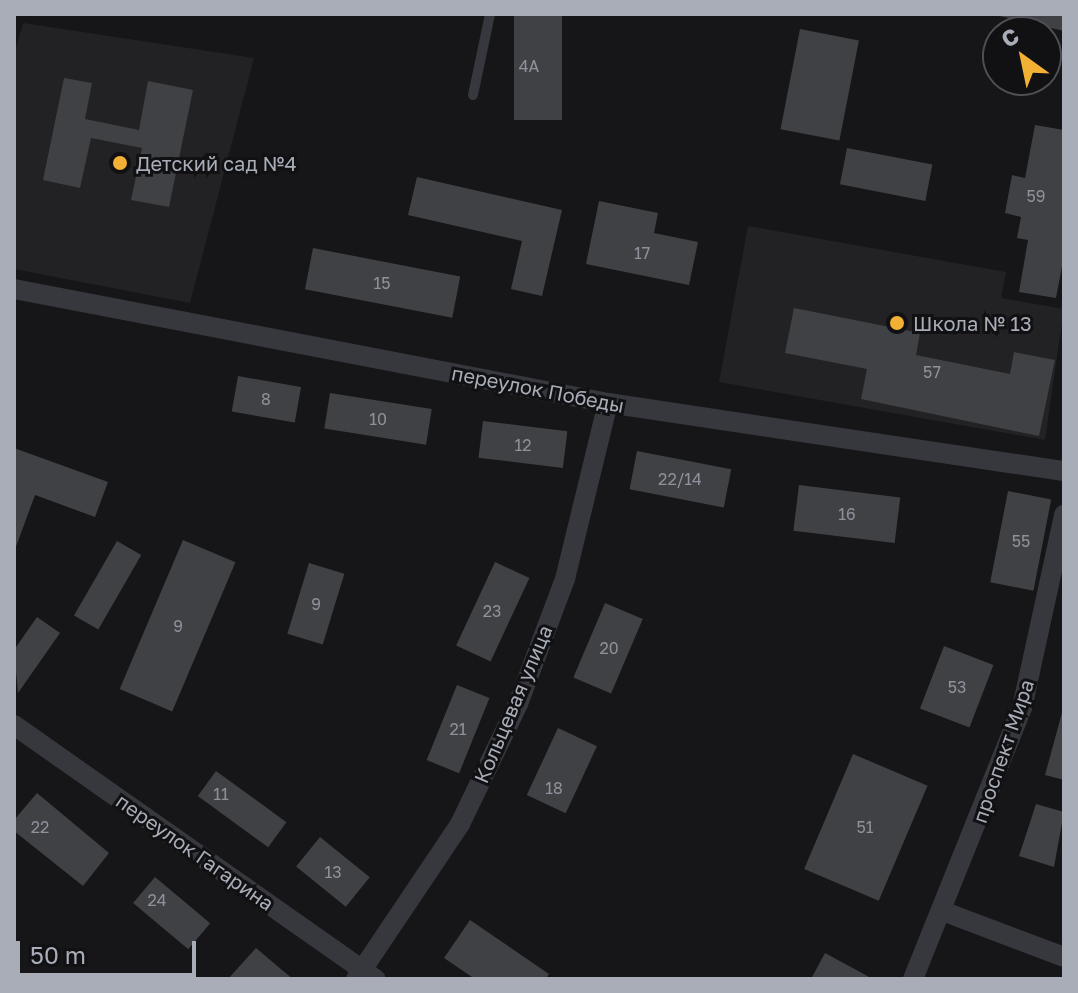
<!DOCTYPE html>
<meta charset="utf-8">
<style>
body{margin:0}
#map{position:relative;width:1078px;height:993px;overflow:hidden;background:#161618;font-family:"Golos Text",sans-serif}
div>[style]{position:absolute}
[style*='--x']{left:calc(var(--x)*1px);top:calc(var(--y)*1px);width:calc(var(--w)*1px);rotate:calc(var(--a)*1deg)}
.built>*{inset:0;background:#222225}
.building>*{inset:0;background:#404145;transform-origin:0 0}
.lane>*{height:10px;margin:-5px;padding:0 5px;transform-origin:5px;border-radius:5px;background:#37383d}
.street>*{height:20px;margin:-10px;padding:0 10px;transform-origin:10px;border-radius:10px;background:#37383d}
.dots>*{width:22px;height:22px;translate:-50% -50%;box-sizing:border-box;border:4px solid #111113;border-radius:50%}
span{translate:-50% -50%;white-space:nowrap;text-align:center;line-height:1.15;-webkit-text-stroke:6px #111113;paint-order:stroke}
.number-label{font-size:16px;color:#8e929b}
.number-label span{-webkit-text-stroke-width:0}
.poi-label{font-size:20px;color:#a8adb8}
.left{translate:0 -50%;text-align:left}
.street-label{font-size:20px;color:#a8adb8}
.frame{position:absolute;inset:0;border:16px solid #a8adb8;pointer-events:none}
.north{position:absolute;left:982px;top:16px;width:80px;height:80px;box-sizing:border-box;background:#111113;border:2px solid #4d4f55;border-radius:50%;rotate:327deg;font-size:22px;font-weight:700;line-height:32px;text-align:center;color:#a8adb8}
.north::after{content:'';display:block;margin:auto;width:28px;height:36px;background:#f2b134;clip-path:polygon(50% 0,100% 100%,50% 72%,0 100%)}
.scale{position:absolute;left:16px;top:941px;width:180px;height:36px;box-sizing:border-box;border:4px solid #a8adb8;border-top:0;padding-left:10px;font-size:24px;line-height:28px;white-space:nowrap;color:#a8adb8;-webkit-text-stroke:6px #111113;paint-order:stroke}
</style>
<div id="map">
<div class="built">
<i style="clip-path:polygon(23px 23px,254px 58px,190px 303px,14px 269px,14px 55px)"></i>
<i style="clip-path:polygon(748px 226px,1006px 272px,1001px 298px,1064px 309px,1045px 440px,719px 382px)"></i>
</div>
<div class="building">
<i style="left:514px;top:14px;width:48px;height:106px"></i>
<i style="clip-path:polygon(996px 14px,1064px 14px,1064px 31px,995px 15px)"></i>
<i style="left:800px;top:29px;width:60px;height:102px;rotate:11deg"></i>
<i style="clip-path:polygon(64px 78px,92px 83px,85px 119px,139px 130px,148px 81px,193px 90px,169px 207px,131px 200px,142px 148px,91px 138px,80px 188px,43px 180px)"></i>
<i style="clip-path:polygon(1035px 125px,1064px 130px,1064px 256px,1056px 298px,1019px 292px,1028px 240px,1017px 238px,1021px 217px,1005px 213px,1012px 175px,1025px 178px)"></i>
<i style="left:847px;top:148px;width:87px;height:37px;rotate:11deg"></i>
<i style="clip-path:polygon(417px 177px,562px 210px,542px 296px,511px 289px,522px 241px,408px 215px)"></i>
<i style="clip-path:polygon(599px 201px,658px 213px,654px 233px,698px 242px,689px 285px,586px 264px)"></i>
<i style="left:313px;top:248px;width:150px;height:42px;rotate:11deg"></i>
<i style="clip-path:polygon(794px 308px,920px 333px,916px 355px,1010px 374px,1014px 352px,1055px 360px,1039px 436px,861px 399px,867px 369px,785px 353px)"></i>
<i style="left:238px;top:376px;width:64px;height:36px;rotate:10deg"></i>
<i style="left:330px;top:393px;width:103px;height:36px;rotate:9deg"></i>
<i style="left:483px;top:421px;width:85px;height:37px;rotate:7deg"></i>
<i style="clip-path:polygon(14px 448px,108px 482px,95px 517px,35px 495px,14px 552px)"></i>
<i style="left:637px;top:451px;width:96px;height:39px;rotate:11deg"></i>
<i style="left:799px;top:485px;width:102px;height:46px;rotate:7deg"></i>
<i style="left:1008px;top:491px;width:44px;height:93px;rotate:11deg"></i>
<i style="left:183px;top:540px;width:57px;height:162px;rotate:23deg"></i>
<i style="left:117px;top:541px;width:28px;height:86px;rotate:30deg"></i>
<i style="left:495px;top:562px;width:38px;height:92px;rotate:25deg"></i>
<i style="left:309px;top:563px;width:37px;height:74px;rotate:17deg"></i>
<i style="left:605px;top:603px;width:41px;height:81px;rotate:23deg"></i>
<i style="clip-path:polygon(37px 617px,60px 633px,18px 693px,14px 650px)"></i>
<i style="left:944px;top:646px;width:53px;height:67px;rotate:21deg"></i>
<i style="left:457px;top:685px;width:35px;height:81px;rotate:22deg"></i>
<i style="clip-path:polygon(1063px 709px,1064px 709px,1064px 780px,1045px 775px)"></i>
<i style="left:558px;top:728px;width:43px;height:74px;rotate:25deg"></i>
<i style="left:853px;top:754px;width:81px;height:125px;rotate:23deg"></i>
<i style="left:216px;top:771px;width:87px;height:31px;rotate:36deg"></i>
<i style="clip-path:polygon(37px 793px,109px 853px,83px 886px,14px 831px,14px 820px)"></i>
<i style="clip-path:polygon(1036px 804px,1064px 812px,1054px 867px,1019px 856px)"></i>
<i style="left:320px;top:837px;width:64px;height:38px;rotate:39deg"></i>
<i style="left:155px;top:877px;width:72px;height:34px;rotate:40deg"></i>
<i style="clip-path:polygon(470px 920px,549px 974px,546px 979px,475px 979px,444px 958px)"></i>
<i style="clip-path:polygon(256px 948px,282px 970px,293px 979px,228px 979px)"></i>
<i style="clip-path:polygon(825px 953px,873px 979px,811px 979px)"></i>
</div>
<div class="lane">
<i style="--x:473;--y:95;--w:83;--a:-78.1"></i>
</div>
<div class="street">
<i style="--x:14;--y:289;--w:605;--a:10.86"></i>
<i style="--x:608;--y:403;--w:461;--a:8.5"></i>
<i style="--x:14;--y:725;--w:442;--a:35.1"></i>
<i style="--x:945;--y:912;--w:127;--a:20.7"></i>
<i style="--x:356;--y:979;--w:187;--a:-56.1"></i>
<i style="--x:460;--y:824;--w:133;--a:-64.2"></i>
<i style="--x:518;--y:704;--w:134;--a:-69.4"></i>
<i style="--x:565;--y:579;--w:181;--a:-76.3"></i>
<i style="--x:913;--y:979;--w:292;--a:-68.1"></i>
<i style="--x:1022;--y:708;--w:198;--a:-77.7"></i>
</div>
<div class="dots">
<i style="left:120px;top:163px;background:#f2b134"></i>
<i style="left:897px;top:323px;background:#f2b134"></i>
</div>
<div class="number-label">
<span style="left:529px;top:66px">4А</span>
<span style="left:1036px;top:196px">59</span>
<span style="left:642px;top:253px">17</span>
<span style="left:382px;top:283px">15</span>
<span style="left:932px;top:372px">57</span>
<span style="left:266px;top:399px">8</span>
<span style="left:378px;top:419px">10</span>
<span style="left:523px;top:445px">12</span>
<span style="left:680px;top:479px">22/14</span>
<span style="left:847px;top:514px">16</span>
<span style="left:1021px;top:541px">55</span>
<span style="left:316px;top:604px">9</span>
<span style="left:492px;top:611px">23</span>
<span style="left:178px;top:626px">9</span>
<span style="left:609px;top:648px">20</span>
<span style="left:957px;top:687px">53</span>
<span style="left:458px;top:729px">21</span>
<span style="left:554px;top:788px">18</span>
<span style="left:221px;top:794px">11</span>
<span style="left:40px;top:827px">22</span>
<span style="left:865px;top:827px">51</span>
<span style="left:333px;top:872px">13</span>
<span style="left:157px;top:900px">24</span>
</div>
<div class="poi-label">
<span class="left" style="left:136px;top:163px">Детский сад №4</span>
<span class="left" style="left:913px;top:323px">Школа № 13</span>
</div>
<div class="street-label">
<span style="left:538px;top:389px;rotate:11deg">переулок Победы</span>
<span style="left:513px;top:704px;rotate:-67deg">Кольцевая улица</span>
<span style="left:1003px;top:751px;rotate:-71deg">проспект Мира</span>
<span style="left:195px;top:852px;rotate:35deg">переулок Гагарина</span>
</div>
<div class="frame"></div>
<div class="north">С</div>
<div class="scale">50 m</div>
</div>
